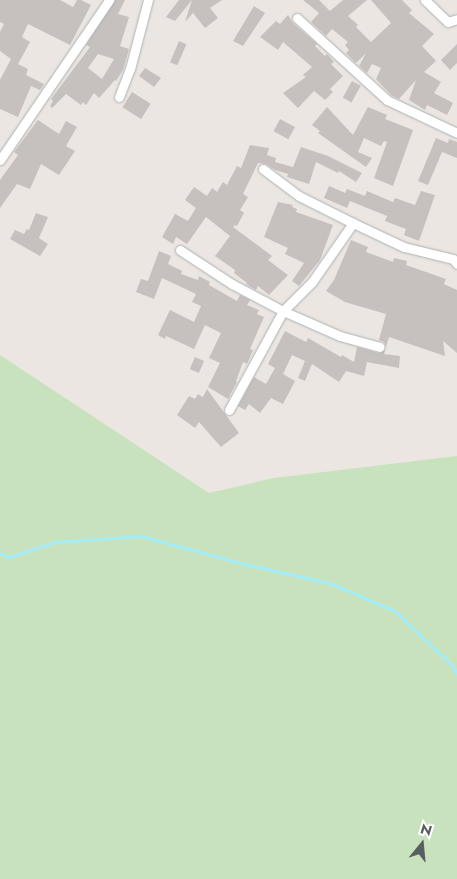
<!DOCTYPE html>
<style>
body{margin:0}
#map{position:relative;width:457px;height:879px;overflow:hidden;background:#ebe6e1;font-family:Jost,sans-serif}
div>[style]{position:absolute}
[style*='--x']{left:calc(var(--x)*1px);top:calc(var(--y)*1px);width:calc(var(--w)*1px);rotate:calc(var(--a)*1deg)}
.green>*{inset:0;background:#c9e2be}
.stream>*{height:3px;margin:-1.5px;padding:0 1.5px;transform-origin:1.5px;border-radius:1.5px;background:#a3edf9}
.building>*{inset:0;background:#c6c1be;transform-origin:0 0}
.roads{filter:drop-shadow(0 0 1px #adb1b3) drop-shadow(0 0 1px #adb1b3)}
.minor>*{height:9px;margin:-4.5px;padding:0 4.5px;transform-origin:4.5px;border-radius:4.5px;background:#fff}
span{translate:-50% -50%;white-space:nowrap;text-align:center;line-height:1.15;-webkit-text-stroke:4px #fff;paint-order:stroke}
.north{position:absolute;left:397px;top:819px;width:50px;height:50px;-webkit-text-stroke:4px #fff;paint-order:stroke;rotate:17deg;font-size:14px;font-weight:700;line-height:20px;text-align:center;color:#595f61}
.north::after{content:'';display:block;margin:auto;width:18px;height:22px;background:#595f61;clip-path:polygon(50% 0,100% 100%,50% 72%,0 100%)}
</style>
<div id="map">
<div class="green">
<i style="clip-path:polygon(0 355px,209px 493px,274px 478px,457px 456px,457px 879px,0 879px)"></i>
</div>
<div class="stream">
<i style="--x:0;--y:553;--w:10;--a:24"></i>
<i style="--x:9;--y:557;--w:48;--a:-18.1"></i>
<i style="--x:55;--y:542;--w:86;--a:-4"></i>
<i style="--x:141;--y:536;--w:108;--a:15.1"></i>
<i style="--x:245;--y:564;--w:87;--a:12.6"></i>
<i style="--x:330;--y:583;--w:71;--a:23.3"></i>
<i style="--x:395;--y:611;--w:79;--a:43.5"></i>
<i style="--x:452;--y:665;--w:11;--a:63"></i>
</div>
<div class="building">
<i style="clip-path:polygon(0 0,60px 0,73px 7px,77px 0,81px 0,91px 5px,70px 45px,28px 24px,22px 37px,30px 42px,18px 64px,28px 69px,26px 75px,44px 84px,40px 90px,31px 86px,18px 117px,0 109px,0 80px,11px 59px,0 51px,0 32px,4px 24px,0 22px)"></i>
<i style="clip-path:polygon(evenodd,115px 0,125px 0,118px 14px,129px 17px,120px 46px,129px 49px,123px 70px,116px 81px,115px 80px,99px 98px,94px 93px,86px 105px,83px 102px,81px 105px,66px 94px,52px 108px,50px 106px,53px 101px,51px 99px,90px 47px,86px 45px,115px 0,98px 54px,114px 59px,102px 79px,88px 68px,98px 54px)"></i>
<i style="clip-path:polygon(179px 0,192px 0,175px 21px,166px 17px)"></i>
<i style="clip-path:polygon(192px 0,222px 0,210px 8px,218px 18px,205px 28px,193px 13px,185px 22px)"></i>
<i style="clip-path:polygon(303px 0,319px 0,330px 11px,343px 0,367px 0,348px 16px,358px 25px,356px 27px,371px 42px,391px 23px,371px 0,402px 0,412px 10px,409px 13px,434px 34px,422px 46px,436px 61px,424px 72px,441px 82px,434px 93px,453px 103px,447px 115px,427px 105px,425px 110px,409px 100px,416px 80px,399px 99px,391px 95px,376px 79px,381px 68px,372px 64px,367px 73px,359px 66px,366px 53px,356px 63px,346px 53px,349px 50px,345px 45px,348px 42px,332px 29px,326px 36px,311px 22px,319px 13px)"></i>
<i style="clip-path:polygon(254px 6px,265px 13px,243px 46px,233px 41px)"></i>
<i style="clip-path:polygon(288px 15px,293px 23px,317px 44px,315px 46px,325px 56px,327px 54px,334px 62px,331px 64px,343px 76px,330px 89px,333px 92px,325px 100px,314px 91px,298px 108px,283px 93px,306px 77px,303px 75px,312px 67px,283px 42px,278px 50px,260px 37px,276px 21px,280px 24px)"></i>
<i style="left:179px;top:41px;width:8px;height:23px;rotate:23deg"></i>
<i style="clip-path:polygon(457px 44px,457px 63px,450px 70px,441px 60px)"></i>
<i style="clip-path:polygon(145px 68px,161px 78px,154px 87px,139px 76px)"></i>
<i style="left:352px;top:81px;width:10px;height:19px;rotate:29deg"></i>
<i style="left:132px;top:92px;width:22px;height:18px;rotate:32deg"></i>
<i style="clip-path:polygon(327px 107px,353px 135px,368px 107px,387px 115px,385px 119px,413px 130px,393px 186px,374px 178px,387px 142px,384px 141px,381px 146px,364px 138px,358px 152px,372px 158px,366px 167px,318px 133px,320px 131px,312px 125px)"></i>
<i style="left:280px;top:119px;width:17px;height:14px;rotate:28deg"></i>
<i style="clip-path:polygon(38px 120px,59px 134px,66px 121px,77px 127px,66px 146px,75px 151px,59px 175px,41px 164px,30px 189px,17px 184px,0 208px,0 180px,18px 155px,14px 152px)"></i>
<i style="clip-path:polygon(436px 138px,448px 143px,449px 139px,457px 142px,457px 158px,442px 152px,428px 185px,418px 181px)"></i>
<i style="clip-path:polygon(250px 145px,269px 148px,267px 155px,276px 158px,275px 162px,293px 167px,301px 147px,328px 156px,362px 173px,356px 182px,339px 171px,338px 173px,316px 162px,309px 184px,287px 177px,288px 174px,275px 170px,266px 164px,258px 163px,243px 194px,248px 197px,240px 210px,244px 213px,237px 226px,235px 225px,233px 227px,272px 256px,268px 260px,288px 275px,269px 295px,258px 286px,256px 290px,246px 284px,247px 283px,234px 273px,235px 270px,215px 256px,230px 236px,206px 217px,187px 244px,176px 237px,173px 244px,162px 237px,175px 214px,188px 221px,196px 208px,185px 200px,194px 187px,207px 196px,212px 188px,217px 192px,223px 182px,227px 185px,237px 166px,241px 168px)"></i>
<i style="clip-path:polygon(329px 186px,345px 193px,347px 189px,365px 196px,367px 191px,393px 202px,395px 198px,415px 205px,421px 191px,435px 195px,419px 241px,404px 235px,406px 229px,385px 221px,387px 216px,350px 201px,347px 208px,324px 198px)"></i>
<i style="clip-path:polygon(278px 202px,293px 205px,292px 207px,297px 209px,296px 212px,333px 225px,320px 260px,299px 286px,292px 281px,304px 263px,285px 254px,288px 248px,264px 237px)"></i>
<i style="clip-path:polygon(36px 213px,48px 217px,39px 238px,48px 244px,40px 256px,10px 239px,15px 230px,24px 234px,27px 229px,29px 230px)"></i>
<i style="clip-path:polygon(351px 240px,368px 247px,366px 252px,393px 262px,394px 258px,407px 261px,406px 265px,446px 279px,444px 284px,457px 290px,457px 353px,443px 341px,445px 356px,389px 337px,386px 347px,384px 342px,379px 340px,386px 314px,345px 302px,326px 291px,334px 280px)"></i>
<i style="clip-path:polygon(159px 251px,171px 256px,168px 264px,182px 271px,181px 274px,198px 280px,199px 276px,210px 282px,209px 285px,237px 301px,240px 295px,250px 300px,247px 305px,259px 310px,257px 314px,264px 317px,250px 349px,253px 350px,247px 364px,243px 362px,236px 381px,237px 382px,228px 399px,208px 387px,220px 363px,209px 358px,221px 333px,205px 325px,194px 349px,166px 336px,165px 339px,158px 335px,170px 310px,194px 322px,201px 306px,192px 302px,196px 294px,162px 278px,154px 299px,136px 292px,141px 279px,148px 281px)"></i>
<i style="clip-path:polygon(285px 331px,306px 342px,308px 338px,341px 357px,342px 355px,354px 362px,357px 347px,379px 353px,385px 350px,384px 354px,400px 356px,399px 368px,367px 362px,364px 376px,346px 371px,339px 382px,312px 364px,305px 381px,298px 378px,305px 361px,292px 355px,283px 374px,295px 381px,283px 404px,271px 398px,260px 413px,249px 404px,245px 410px,238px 406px,254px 377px,266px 384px,275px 368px,268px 364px)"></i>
<i style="left:195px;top:357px;width:10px;height:13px;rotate:24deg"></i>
<i style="clip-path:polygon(207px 389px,239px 433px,221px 447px,199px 422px,195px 428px,177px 415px,189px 396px,195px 399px,198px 394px,203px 397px)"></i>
</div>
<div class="roads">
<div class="minor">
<i style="--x:425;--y:0;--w:32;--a:44"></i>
<i style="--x:448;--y:22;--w:9;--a:-18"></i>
<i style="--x:297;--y:18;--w:122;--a:42.3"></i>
<i style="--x:387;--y:100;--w:77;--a:25.2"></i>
<i style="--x:119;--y:97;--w:30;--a:-69"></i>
<i style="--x:130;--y:69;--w:71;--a:-75.4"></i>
<i style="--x:0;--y:160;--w:194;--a:-55.7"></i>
<i style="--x:263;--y:169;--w:45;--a:36.9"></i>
<i style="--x:299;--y:196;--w:60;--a:26.6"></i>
<i style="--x:353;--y:223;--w:56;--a:25.2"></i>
<i style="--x:404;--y:247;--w:50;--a:13.8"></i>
<i style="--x:453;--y:259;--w:6;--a:51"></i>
<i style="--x:180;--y:250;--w:62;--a:33.2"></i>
<i style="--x:232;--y:284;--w:58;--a:27.9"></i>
<i style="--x:283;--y:311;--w:62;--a:23.7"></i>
<i style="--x:340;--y:336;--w:41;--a:15.4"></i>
<i style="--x:229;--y:410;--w:113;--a:-61.4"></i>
<i style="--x:283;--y:311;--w:41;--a:-45"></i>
<i style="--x:312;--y:282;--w:72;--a:-55.2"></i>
</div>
</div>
<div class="north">N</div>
</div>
